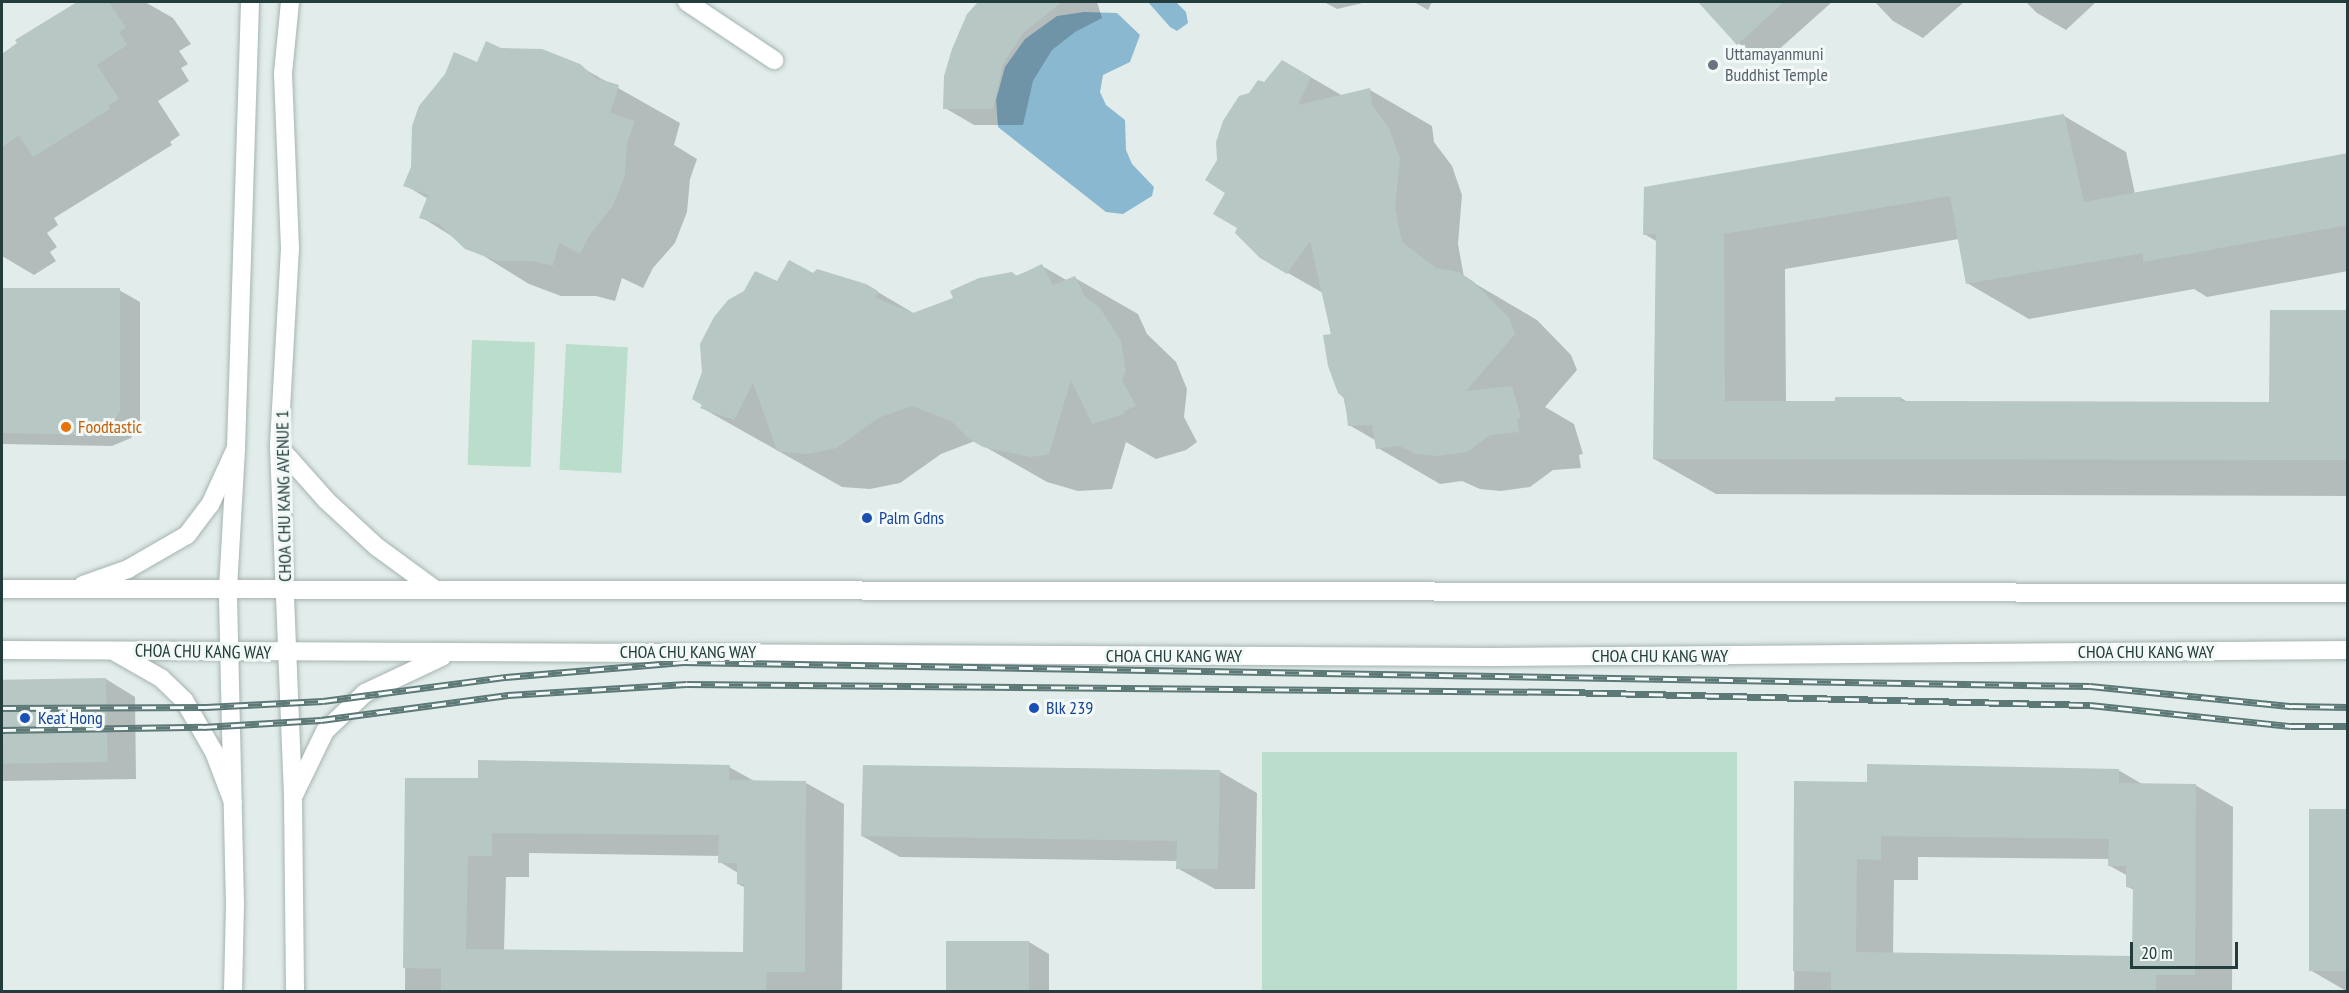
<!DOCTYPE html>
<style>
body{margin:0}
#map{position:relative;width:2349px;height:993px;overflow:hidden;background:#e2ecea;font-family:"PT Sans Narrow",sans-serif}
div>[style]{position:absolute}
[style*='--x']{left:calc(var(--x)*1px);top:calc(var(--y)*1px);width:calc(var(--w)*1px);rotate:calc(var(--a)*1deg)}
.green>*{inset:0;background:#bbddcb;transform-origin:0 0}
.water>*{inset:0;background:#8bb8d1}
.shadow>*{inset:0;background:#0003}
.building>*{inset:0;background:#b7c7c3;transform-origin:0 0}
.roads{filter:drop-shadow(0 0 2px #a5b4b2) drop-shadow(0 0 2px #a5b4b2)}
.minor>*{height:18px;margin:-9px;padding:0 9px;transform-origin:9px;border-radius:9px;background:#fff}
.tertiary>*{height:18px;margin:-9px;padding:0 9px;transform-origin:9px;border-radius:9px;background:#fff}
.secondary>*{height:18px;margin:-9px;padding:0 9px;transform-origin:9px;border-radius:9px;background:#fff}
.rail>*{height:7px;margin-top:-3.5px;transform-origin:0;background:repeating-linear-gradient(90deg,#f3f9f7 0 14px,#5d7977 0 28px);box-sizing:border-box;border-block:2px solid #5d7977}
.dots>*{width:16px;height:16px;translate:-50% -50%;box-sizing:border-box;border:3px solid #f3f9f7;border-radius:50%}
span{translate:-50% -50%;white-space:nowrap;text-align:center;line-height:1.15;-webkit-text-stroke:6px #f3f9f7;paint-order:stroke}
.worship-label{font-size:18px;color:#5b616d}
.left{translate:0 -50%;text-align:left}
.food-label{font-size:18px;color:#c56008}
.street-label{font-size:18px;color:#223d3b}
.transit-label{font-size:18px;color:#164399}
.frame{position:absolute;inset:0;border:3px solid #223d3b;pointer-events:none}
.scale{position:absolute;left:2130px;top:942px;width:108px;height:27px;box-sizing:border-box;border:3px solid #223d3b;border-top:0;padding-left:8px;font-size:18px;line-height:21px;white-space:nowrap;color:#223d3b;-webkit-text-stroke:4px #f3f9f7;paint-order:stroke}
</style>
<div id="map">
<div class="green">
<i style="left:472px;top:340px;width:63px;height:125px;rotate:2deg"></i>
<i style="left:566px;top:344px;width:62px;height:126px;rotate:3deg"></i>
<i style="left:1737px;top:752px;width:239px;height:475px;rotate:90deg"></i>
</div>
<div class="water">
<i style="clip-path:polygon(1148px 2px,1176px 2px,1186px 12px,1188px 23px,1177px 31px,1170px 27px)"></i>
<i style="clip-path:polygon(1084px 12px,1117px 13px,1140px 35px,1130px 62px,1103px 75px,1100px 92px,1106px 105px,1125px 120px,1126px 150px,1132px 164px,1154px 187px,1152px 196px,1123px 214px,1106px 212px,998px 127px,996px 100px,1005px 67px,1025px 39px,1057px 16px)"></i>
</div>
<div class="shadow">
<i style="clip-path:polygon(80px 2px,145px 2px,173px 18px,191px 44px,179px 51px,188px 64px,181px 68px,189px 81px,158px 101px,180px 135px,170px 142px,172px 145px,54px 218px,58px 225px,47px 233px,57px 247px,50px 252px,56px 261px,34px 275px,2px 256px,2px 54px)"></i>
<i style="clip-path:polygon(980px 2px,1097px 2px,1102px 18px,1075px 32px,1052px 50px,1033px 81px,1023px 125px,974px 125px,945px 108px,968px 15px)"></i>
<i style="clip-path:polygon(1324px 2px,1367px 2px,1337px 9px)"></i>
<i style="clip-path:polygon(1414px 2px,1432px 2px,1428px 10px)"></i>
<i style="clip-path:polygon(1700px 2px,1832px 2px,1767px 60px,1738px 43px)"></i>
<i style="clip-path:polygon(1875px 2px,1964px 2px,1923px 38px,1893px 21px)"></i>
<i style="clip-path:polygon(2026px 2px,2096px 2px,2066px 30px,2037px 13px)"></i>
<i style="clip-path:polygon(501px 49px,579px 66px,680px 123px,674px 145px,697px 159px,690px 179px,687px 212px,675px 243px,653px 268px,643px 288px,622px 278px,615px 301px,596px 296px,561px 296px,529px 284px,421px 217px,428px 199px,405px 185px,478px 64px)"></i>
<i style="clip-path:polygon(1283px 61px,1343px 96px,1370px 90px,1432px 126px,1434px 142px,1452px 166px,1462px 195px,1458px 244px,1464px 277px,1537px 320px,1571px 355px,1577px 370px,1545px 407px,1574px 424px,1583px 454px,1579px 455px,1581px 468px,1553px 470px,1530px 487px,1501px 491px,1480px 489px,1462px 481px,1440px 484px,1378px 448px,1375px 440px,1349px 425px,1323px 293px,1288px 273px,1239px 228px,1218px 161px,1250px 94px,1265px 84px)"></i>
<i style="clip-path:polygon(2064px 116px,2126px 152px,2135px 194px,2348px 155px,2348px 271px,2207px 297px,2194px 289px,2029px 319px,1967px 283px,1959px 239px,1785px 269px,1786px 403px,1901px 398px,1908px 402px,2271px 404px,2348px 312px,2348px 496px,1716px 494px,1654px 459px,1658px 242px,1644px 234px)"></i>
<i style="clip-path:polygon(1042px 266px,1068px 281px,1075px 278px,1138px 314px,1147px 334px,1176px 362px,1187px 389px,1184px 417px,1197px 442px,1186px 450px,1156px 459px,1126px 442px,1112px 489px,1078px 491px,1047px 482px,975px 441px,941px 454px,900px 483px,870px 489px,842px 487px,702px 408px,777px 283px,814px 275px,866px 285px,915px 314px)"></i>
<i style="clip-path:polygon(2px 289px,119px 290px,140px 302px,140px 423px,131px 438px,112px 446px,2px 444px)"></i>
<i style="clip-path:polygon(106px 679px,135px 697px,136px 779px,2px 781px,2px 681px)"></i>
<i style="clip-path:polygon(evenodd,729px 767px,756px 782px,806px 783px,844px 804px,842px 992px,405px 992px,406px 779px,479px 780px,729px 767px,529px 853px,720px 856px,720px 862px,738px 873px,738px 884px,746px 888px,744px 954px,504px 951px,506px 877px,529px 877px,529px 853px)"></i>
<i style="clip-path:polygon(evenodd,2118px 770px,2144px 785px,2195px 785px,2233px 807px,2232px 992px,1794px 992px,1796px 783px,1868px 783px,2118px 770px,1918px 857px,2110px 859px,2110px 866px,2128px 876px,2128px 887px,2134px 890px,2134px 957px,1893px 954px,1894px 880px,1918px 880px,1918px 857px)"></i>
<i style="clip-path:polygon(1219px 771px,1257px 793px,1255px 889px,1215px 889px,1177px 868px,1177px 861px,900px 857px,862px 836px)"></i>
<i style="clip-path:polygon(2348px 810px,2348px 992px,2310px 970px)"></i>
<i style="clip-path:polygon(1029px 942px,1049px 954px,1049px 992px,947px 992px)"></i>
</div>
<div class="building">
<i style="clip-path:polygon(77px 2px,109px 2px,126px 28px,119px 32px,127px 45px,97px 65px,119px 99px,108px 106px,110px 109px,33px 157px,19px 135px,2px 147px,2px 54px,17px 43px,15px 40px)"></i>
<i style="clip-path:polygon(978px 2px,1062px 2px,1023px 33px,1003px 64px,993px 109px,943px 109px,944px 76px,952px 49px,967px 14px)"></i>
<i style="clip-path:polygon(1698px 2px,1784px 2px,1737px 45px)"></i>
<i style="clip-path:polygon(486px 41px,501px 48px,542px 49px,580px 64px,596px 78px,619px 85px,610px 113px,635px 121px,627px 143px,625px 176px,612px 207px,591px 233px,580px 254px,559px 243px,553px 266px,532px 261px,497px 261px,465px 249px,439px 224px,419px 218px,428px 195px,403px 186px,411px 167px,412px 126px,419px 106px,445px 74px,454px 52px,477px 62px)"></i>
<i style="clip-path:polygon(1282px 60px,1311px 77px,1298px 105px,1370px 88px,1372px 105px,1389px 128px,1400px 158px,1395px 207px,1402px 242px,1436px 268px,1459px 272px,1474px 282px,1509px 318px,1515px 334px,1466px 391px,1512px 386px,1521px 418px,1517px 419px,1519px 432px,1490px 435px,1467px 452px,1437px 456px,1416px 454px,1399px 446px,1376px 449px,1372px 425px,1348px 426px,1345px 399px,1338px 393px,1328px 366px,1323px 335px,1331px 334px,1310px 241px,1287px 274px,1260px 258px,1235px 233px,1237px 228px,1213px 214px,1225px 193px,1205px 180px,1217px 160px,1216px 142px,1223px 121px,1239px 96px,1249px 93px,1258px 80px,1264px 82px)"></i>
<i style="clip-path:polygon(2064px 114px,2084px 202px,2348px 153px,2348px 225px,2143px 262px,2143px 253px,1966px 284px,1950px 196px,1724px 234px,1725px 401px,1835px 401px,1835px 397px,1901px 397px,1901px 401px,2269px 402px,2270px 310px,2348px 310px,2348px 460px,1653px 459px,1656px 234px,1643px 235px,1644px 187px)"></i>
<i style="clip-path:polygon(789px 260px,813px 273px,817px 269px,866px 284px,878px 291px,876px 298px,913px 313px,953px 298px,950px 291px,979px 278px,1012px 272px,1017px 276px,1042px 264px,1053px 285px,1075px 276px,1085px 297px,1100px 308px,1121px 341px,1126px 371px,1122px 380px,1136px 406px,1124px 411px,1125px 414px,1092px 424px,1071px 380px,1049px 454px,1031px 457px,983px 447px,969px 439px,951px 421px,912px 406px,878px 418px,837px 448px,807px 454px,777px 451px,753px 383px,734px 420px,700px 408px,702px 405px,692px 399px,702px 372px,700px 344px,714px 317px,728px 300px,744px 291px,755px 271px,777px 281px)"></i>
<i style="clip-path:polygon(2px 288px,120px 288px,120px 411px,110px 427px,90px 435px,2px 433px)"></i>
<i style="left:106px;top:678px;width:84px;height:104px;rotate:89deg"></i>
<i style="clip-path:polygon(evenodd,478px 760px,730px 765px,729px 780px,806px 781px,805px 972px,767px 972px,766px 992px,441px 992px,441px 969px,403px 968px,405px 778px,478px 778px,478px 760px,492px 833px,719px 835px,718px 863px,737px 863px,737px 884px,744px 884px,743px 952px,466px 949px,468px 856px,492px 856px,492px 833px)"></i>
<i style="clip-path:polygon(evenodd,1867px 764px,2119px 769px,2119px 783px,2196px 784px,2195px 975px,2156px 975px,2156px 992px,1831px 992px,1831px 972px,1793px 971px,1794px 781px,1867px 782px,1867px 764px,1881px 836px,2109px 839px,2108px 866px,2126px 866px,2126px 887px,2133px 888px,2132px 956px,1856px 952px,1857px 859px,1881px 860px,1881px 836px)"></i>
<i style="clip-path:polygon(863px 765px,1220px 770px,1218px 869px,1176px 869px,1177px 841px,861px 836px)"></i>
<i style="left:2309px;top:809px;width:39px;height:162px"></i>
<i style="left:946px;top:941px;width:83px;height:51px"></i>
</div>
<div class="roads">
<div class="minor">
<i style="--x:687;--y:2;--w:105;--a:33.7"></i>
</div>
<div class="tertiary">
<i style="--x:290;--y:2;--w:72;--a:95.6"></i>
<i style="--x:283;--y:74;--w:174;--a:87.7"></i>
<i style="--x:290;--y:248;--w:199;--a:93.2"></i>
<i style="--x:279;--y:447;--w:350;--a:87.7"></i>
<i style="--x:293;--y:797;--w:195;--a:89.4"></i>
<i style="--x:233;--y:992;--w:87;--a:-88.7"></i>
<i style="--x:235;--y:905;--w:317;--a:-91.3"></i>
<i style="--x:228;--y:588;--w:140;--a:-86.7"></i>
<i style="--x:236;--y:448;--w:446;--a:-88.2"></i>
</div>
<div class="secondary">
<i style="--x:279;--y:447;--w:71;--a:48.4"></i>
<i style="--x:326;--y:500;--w:69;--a:42.7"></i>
<i style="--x:377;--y:547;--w:69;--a:36.2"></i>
<i style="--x:83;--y:585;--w:48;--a:-19.6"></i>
<i style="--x:128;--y:569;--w:68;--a:-30"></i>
<i style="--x:187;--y:535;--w:38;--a:-53"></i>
<i style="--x:210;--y:505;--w:63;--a:-65.5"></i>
<i style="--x:2;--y:589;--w:2346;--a:0.1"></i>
<i style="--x:2;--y:650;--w:1491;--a:0.27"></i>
<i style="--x:1493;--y:657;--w:855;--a:-0.47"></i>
<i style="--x:115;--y:652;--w:53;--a:29.5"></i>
<i style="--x:161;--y:678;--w:32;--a:44"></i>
<i style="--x:184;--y:700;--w:60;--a:60"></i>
<i style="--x:214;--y:752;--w:53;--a:69.2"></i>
<i style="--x:293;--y:797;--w:73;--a:-64.1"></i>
<i style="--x:325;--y:731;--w:55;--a:-43.5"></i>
<i style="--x:365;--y:693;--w:85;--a:-25.1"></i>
</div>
</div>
<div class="rail">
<i style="--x:2;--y:708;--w:204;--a:-0.3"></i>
<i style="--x:206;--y:707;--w:117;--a:-2.9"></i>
<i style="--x:323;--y:701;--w:185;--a:-7.5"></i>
<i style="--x:506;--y:677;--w:178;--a:-4.8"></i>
<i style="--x:683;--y:662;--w:1407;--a:0.98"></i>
<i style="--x:2090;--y:686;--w:203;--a:5.7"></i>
<i style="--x:2292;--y:706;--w:56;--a:1"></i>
<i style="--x:2;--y:730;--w:201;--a:-0.9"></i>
<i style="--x:203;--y:727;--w:118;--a:-3.4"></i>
<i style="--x:321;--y:720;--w:189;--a:-7.6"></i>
<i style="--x:508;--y:695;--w:179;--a:-3.5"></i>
<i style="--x:687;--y:684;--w:878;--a:0.52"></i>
<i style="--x:1565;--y:692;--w:525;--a:1.42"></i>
<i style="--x:2090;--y:705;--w:202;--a:6"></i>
<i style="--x:2291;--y:726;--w:57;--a:0"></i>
</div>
<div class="dots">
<i style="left:1713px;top:65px;background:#6b7280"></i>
<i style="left:66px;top:427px;background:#e8710a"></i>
<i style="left:867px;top:518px;background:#1a4fb4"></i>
<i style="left:1034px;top:708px;background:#1a4fb4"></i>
<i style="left:25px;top:718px;background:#1a4fb4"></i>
</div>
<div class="worship-label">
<span class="left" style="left:1725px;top:65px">Uttamayanmuni<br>Buddhist Temple</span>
</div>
<div class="food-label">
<span class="left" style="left:78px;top:427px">Foodtastic</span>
</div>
<div class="street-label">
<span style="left:284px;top:496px;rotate:-91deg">CHOA CHU KANG AVENUE 1</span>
<span style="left:203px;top:652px;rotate:1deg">CHOA CHU KANG WAY</span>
<span style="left:688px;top:652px">CHOA CHU KANG WAY</span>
<span style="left:2146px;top:652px">CHOA CHU KANG WAY</span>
<span style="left:1174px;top:656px">CHOA CHU KANG WAY</span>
<span style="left:1660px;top:656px">CHOA CHU KANG WAY</span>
</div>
<div class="transit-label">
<span class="left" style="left:879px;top:518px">Palm Gdns</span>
<span class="left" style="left:1046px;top:708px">Blk 239</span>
<span class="left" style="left:38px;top:718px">Keat Hong</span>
</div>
<div class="frame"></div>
<div class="scale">20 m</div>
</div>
